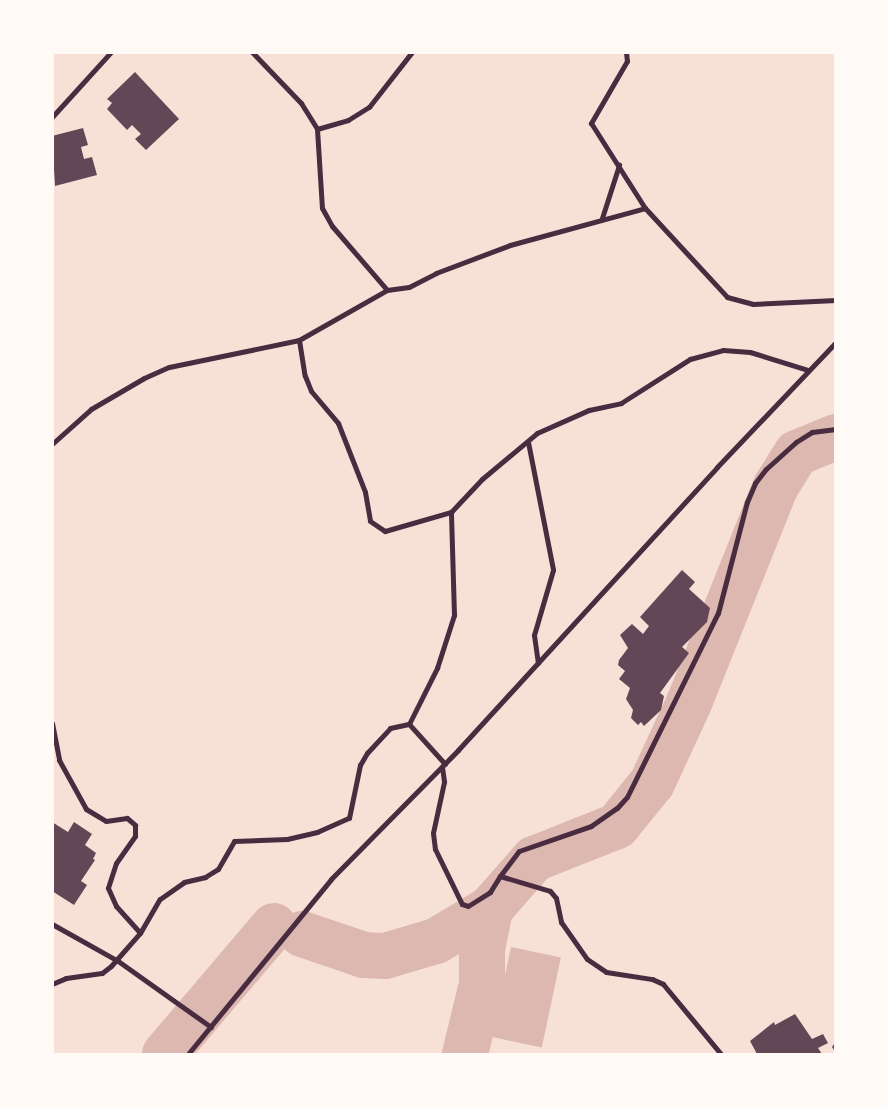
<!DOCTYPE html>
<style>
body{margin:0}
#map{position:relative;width:888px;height:1107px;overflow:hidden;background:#f7e1d7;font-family:Roboto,sans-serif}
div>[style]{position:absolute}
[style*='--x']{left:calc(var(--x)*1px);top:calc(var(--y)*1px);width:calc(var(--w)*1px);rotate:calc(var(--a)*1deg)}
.water>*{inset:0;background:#dcb8b0;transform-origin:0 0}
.river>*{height:46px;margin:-23px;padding:0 23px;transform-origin:23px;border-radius:23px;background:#dcb8b0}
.building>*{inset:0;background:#644757}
.minor>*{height:5px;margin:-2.5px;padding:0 2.5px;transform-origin:2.5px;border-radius:2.5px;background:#4a2c40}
span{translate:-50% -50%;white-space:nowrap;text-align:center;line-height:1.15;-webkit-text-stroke:4px #fffaf5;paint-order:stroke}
.frame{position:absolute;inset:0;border:54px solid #fffaf5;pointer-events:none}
</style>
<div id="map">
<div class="water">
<i style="left:511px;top:947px;width:51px;height:92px;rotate:12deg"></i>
</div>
<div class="river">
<i style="--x:302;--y:934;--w:65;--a:18.7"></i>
<i style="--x:364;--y:955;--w:21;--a:3"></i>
<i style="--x:385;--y:956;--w:53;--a:-16.4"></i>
<i style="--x:436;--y:941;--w:63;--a:-30.7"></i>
<i style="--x:165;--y:1054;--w:168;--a:-49.6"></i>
<i style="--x:465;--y:1054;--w:72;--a:-76.3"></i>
<i style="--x:482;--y:984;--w:35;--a:-90"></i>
<i style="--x:482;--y:949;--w:41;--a:-78.7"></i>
<i style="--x:490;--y:909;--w:67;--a:-48.7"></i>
<i style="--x:534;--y:859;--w:89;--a:-21.7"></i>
<i style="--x:617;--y:826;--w:55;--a:-50.9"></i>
<i style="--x:652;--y:783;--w:88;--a:-65.2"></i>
<i style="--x:689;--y:703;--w:234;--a:-68.2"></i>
<i style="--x:776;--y:486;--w:39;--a:-58"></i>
<i style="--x:797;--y:453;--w:42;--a:-22.3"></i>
</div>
<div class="building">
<i style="clip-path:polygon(135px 72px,179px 119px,146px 150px,135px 139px,141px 134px,132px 125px,127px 130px,107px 109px,112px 103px,107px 99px)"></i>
<i style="clip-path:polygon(83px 128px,88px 145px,81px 147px,84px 159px,92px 157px,97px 175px,55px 186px,52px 136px)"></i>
<i style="clip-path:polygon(682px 570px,695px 582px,689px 589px,710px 608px,707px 622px,682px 647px,689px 653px,660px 693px,664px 696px,661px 710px,644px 726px,641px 722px,638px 725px,631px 718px,633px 710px,626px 699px,630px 688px,619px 679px,625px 671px,618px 665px,619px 660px,628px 648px,620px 635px,632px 624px,643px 634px,649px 626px,640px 617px)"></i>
<i style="clip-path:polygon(52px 822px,68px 832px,74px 822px,92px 834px,85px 845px,96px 853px,93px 859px,95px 860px,81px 881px,87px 885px,74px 905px,52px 891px)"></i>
<i style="clip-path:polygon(795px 1014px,812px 1039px,823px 1034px,828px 1043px,818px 1048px,822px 1054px,757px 1054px,750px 1041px,774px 1022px,775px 1025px)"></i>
<i style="clip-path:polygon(836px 1041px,836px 1053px,832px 1047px)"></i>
</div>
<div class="minor">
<i style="--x:252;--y:52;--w:71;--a:46.1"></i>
<i style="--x:301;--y:103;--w:31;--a:58"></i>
<i style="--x:317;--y:129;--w:79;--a:86.4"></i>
<i style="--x:322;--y:208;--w:21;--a:61"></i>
<i style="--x:332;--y:226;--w:84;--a:49.3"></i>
<i style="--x:626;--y:52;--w:9;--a:84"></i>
<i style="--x:627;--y:61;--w:72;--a:120.1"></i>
<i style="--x:591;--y:123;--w:101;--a:57.6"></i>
<i style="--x:52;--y:117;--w:88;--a:-47.8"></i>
<i style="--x:317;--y:129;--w:32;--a:-16"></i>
<i style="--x:348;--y:120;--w:25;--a:-32"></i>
<i style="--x:369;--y:107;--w:70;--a:-52"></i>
<i style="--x:602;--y:218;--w:56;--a:-72.2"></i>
<i style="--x:299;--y:340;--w:36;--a:81"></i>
<i style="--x:305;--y:376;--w:16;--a:68"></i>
<i style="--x:311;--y:391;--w:42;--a:49.8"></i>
<i style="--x:338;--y:423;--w:74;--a:68.6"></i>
<i style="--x:365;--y:492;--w:29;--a:80"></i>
<i style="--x:370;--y:521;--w:18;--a:34"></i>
<i style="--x:385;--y:531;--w:69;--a:-16.1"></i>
<i style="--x:451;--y:512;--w:45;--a:-46.8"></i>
<i style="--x:482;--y:479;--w:72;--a:-39.9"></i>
<i style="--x:537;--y:433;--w:57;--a:-23.9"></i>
<i style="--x:589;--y:410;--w:33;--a:-12"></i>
<i style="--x:621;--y:403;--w:82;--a:-32.5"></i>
<i style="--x:690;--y:359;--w:34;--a:-15"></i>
<i style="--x:723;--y:350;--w:27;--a:4"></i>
<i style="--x:750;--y:352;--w:61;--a:17.2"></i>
<i style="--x:528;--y:442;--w:130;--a:78.9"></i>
<i style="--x:553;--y:570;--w:68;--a:106.3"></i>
<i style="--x:534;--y:635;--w:28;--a:82"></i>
<i style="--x:52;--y:444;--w:52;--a:-41.9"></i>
<i style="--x:91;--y:409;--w:61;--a:-30.3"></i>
<i style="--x:144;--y:378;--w:27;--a:-24"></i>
<i style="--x:169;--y:367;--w:133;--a:-11.7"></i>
<i style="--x:299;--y:340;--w:101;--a:-29.6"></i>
<i style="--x:387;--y:290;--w:22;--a:-8"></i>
<i style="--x:409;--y:287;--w:30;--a:-27"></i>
<i style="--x:436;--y:273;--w:79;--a:-20.7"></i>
<i style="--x:510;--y:245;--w:140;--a:-15.3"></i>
<i style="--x:645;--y:208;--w:121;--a:47.3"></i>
<i style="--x:727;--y:297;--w:27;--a:15"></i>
<i style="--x:753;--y:304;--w:83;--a:-2.8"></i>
<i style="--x:52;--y:723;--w:38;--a:79"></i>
<i style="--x:59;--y:760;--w:56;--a:61.1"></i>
<i style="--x:86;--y:809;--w:23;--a:31"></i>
<i style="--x:106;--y:821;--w:21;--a:-8"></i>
<i style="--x:127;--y:818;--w:11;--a:41"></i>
<i style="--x:135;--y:825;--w:11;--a:90"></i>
<i style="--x:135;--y:836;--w:33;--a:125"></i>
<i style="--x:116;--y:863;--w:26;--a:108"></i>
<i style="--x:108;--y:888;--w:20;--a:66"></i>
<i style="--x:116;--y:906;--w:36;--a:48"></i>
<i style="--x:445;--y:764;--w:54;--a:-132"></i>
<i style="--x:409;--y:724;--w:63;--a:-63.4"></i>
<i style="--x:437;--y:668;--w:56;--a:-72.2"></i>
<i style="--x:454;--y:615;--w:103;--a:-91.7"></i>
<i style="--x:442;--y:767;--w:15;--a:82"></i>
<i style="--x:444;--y:782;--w:52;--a:102.2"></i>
<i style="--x:433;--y:833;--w:16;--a:83"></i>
<i style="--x:435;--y:849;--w:61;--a:63.9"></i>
<i style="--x:462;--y:904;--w:6;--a:18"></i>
<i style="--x:468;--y:906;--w:26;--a:-32"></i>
<i style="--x:490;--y:892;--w:19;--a:-58"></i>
<i style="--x:500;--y:876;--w:52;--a:16.7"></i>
<i style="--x:550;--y:891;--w:9;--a:49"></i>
<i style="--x:556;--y:898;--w:25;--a:78"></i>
<i style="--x:561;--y:922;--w:45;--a:54.9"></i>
<i style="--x:587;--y:959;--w:23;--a:34"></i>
<i style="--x:606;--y:972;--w:47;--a:8.7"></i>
<i style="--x:652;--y:979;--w:12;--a:24"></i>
<i style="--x:663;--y:984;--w:91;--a:50.4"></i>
<i style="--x:500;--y:876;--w:31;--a:-53"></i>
<i style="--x:519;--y:851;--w:76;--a:-19.1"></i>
<i style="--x:591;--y:826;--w:32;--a:-35"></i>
<i style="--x:617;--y:808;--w:15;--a:-48"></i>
<i style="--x:627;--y:797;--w:205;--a:-63.7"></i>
<i style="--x:718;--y:613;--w:115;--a:-75.4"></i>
<i style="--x:747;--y:502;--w:21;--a:-67"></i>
<i style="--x:755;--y:483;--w:18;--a:-52"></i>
<i style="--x:766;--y:469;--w:40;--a:-42"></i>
<i style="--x:796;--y:442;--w:19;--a:-32"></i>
<i style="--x:812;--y:432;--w:24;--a:-7"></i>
<i style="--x:52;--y:924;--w:76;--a:29.3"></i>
<i style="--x:118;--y:961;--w:114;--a:35.4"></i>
<i style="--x:52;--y:984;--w:15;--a:-23"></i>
<i style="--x:66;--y:978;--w:36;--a:-8"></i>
<i style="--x:102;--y:973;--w:11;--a:-38"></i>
<i style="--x:111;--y:966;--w:44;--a:-48.7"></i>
<i style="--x:140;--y:933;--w:39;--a:-60"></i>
<i style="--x:160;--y:899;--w:29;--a:-35"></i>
<i style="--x:184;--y:882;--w:22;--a:-13"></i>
<i style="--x:205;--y:877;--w:15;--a:-32"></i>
<i style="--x:218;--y:869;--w:32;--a:-60"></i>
<i style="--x:234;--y:841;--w:53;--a:-2.2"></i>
<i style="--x:287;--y:839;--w:31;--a:-13"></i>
<i style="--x:317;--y:832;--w:35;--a:-24"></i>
<i style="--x:349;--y:818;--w:54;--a:-78.3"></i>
<i style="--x:360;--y:765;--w:14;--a:-60"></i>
<i style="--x:367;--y:753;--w:34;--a:-47"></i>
<i style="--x:390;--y:728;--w:19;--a:-12"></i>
<i style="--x:188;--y:1054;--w:226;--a:-50.7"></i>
<i style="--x:331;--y:879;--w:181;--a:-45.4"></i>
<i style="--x:458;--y:750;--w:384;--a:-47.5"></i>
<i style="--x:717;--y:467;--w:173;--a:-46.4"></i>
</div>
<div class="frame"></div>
</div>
